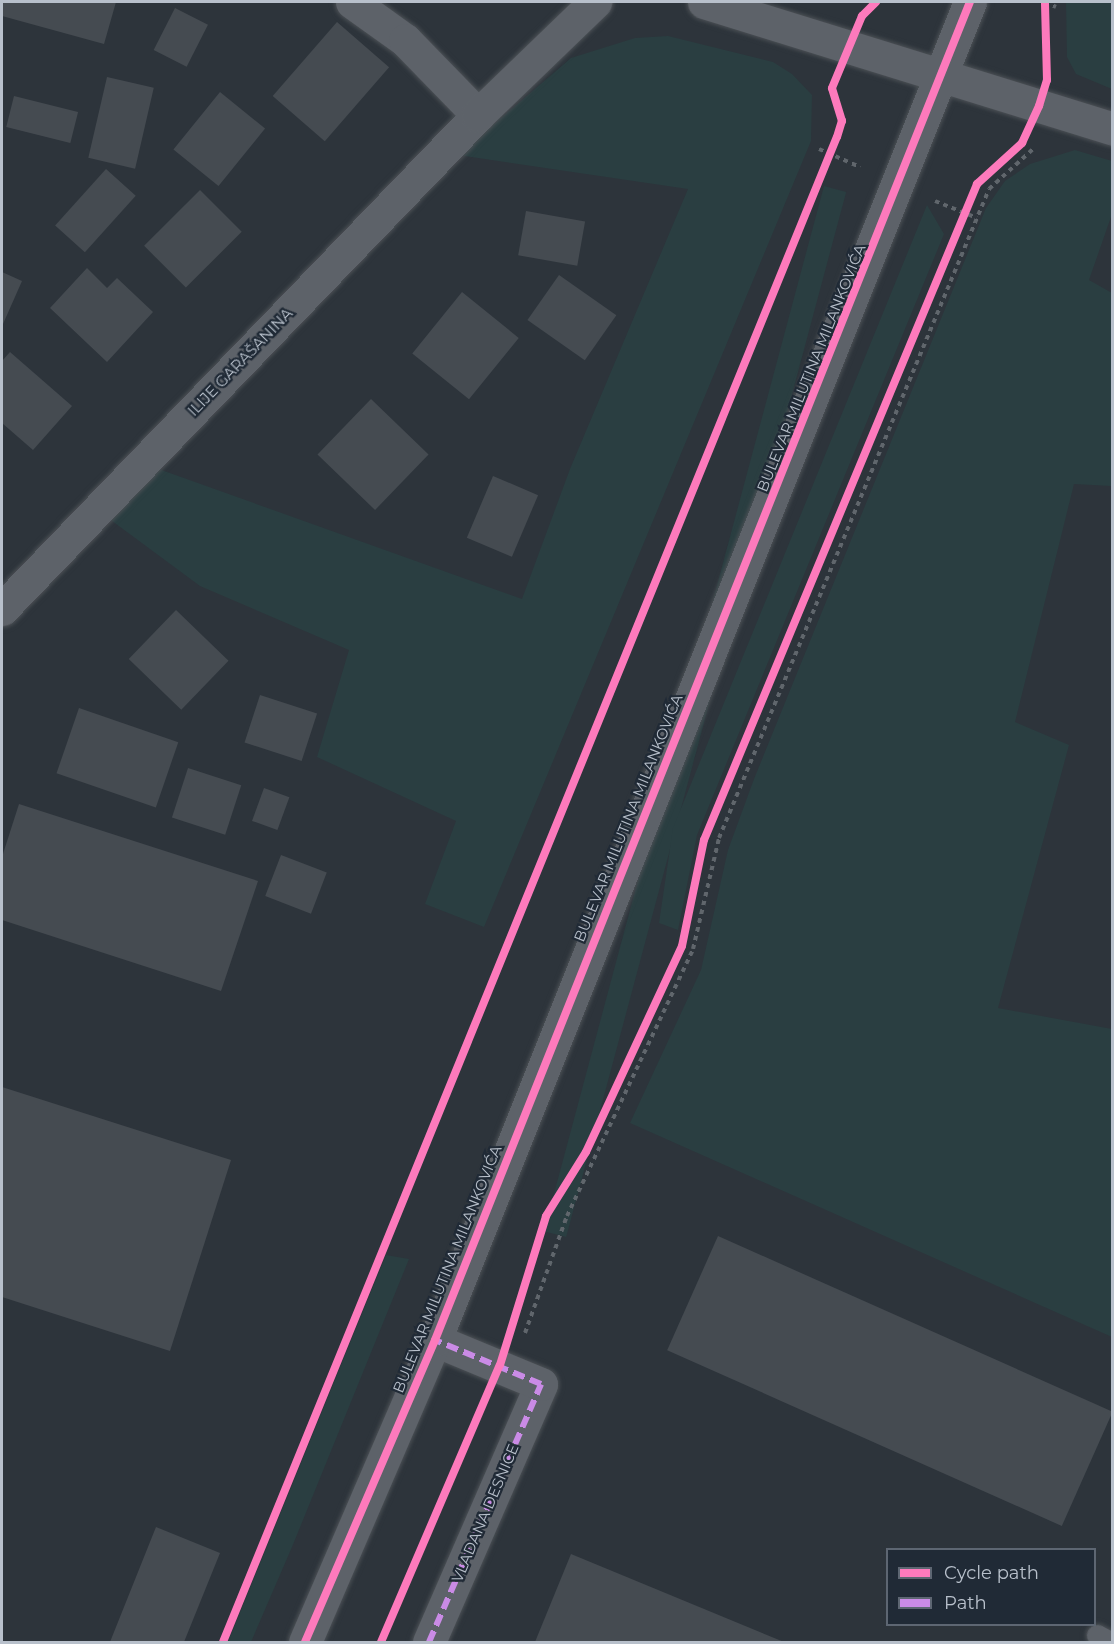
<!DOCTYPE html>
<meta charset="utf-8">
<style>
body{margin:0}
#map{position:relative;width:1114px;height:1644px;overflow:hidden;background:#2d343b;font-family:Montserrat,sans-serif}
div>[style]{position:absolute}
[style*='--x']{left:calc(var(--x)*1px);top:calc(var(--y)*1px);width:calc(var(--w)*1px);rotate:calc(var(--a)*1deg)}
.green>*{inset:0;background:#2a3e41;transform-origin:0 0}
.building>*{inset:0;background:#454b51;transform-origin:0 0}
.path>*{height:4px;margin-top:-2px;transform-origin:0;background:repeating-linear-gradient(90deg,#60666c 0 4.5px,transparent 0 9px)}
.roads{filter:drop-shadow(0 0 2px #4b5055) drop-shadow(0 0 2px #4b5055)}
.service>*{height:21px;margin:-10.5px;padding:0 10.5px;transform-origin:10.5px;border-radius:10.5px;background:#5d6269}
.minor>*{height:33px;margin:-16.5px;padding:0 16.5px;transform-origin:16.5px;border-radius:16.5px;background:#5d6269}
.tertiary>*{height:33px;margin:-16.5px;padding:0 16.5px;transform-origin:16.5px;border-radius:16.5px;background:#5d6269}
.quiet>*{height:6px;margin-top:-3px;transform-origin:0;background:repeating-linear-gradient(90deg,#ca8be6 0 12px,transparent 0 18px)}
.cycleway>*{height:8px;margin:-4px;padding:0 4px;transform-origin:4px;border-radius:4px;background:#fd7abc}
span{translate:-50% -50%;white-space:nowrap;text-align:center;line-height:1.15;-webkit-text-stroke:4.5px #202a36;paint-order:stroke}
.street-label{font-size:15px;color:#b8c0cb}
.frame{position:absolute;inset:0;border:3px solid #b8c0cb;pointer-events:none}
.legend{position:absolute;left:886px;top:1548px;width:210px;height:78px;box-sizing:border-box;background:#202a36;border:2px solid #5d6672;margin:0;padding:8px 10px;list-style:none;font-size:18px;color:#b8c0cb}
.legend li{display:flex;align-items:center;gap:12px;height:30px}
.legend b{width:30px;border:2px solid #5d6672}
</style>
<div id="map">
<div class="green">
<i style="clip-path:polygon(1066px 2px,1112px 2px,1112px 89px,1076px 74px,1067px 57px)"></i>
<i style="clip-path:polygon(668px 36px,773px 62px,792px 74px,812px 95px,811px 141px,484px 927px,425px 904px,456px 821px,317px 757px,349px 650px,200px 586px,104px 515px,153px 467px,522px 599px,570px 469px,688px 189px,458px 155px,571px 58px,635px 38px)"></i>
<i style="clip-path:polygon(1075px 150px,1112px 161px,1112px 214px,1089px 280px,1112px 293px,1111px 486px,1074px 484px,1015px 722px,1069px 745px,998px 1008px,1112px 1029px,1112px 1337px,630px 1123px,701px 970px,728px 850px,754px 779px,986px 208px,1005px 181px,1030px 164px)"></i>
<i style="left:824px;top:186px;width:23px;height:1082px;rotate:15deg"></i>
<i style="clip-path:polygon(927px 205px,944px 234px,697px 835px,678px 930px,659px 923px,673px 828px)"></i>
<i style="clip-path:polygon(386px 1255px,409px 1259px,292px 1547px,251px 1642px,228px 1642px)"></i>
</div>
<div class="building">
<i style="clip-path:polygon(2px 2px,116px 2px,104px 44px,2px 16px)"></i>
<i style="left:175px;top:8px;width:37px;height:47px;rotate:27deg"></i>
<i style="left:337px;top:22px;width:69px;height:98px;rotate:41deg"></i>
<i style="left:107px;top:77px;width:48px;height:83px;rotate:13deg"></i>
<i style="left:220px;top:92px;width:58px;height:74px;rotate:39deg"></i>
<i style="left:14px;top:96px;width:66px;height:32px;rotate:14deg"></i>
<i style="left:106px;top:169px;width:40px;height:76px;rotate:42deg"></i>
<i style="left:200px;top:190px;width:59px;height:79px;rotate:45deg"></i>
<i style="left:526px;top:211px;width:60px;height:45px;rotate:10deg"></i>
<i style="clip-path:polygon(87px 268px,107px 288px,117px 278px,153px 312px,107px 362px,50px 308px)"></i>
<i style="clip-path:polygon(2px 272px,22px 281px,3px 324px,2px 323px)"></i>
<i style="left:559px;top:275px;width:70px;height:55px;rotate:35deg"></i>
<i style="left:462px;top:292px;width:73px;height:79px;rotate:39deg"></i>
<i style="clip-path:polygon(10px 352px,72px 406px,33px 450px,2px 423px,2px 361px)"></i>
<i style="left:371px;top:399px;width:80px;height:77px;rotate:44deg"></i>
<i style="left:493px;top:476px;width:49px;height:67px;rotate:23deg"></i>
<i style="left:176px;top:610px;width:73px;height:68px;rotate:44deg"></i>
<i style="left:260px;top:695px;width:60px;height:50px;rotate:18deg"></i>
<i style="left:79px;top:708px;width:105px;height:69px;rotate:19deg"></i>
<i style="left:188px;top:768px;width:56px;height:52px;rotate:18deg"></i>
<i style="left:264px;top:788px;width:27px;height:35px;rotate:20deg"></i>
<i style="clip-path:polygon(19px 804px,258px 881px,221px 991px,2px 920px,2px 857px)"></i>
<i style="left:281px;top:855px;width:49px;height:44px;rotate:21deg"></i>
<i style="clip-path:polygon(2px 1087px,231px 1160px,170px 1351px,2px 1297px)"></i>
<i style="left:718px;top:1236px;width:432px;height:125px;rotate:24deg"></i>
<i style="clip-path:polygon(156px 1527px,220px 1553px,184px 1642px,110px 1642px)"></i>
<i style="clip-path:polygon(571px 1554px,784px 1642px,535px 1642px)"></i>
</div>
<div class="path">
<i style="--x:1045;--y:2;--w:12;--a:24"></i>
<i style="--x:819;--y:149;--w:45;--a:23.7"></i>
<i style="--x:935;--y:201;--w:45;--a:22"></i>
<i style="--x:525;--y:1333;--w:124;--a:-70.3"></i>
<i style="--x:567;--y:1216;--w:295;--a:-64.7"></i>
<i style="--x:693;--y:949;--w:114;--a:-76.8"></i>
<i style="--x:719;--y:838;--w:703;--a:-67.41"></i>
<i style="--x:989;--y:189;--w:61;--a:-42.3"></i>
</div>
<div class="roads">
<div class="service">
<i style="--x:1097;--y:1635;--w:15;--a:28"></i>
</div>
<div class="minor">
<i style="--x:352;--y:2;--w:65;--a:35.6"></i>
<i style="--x:405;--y:40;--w:105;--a:45.8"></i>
<i style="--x:704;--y:2;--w:427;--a:17.2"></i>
<i style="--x:2;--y:609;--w:686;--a:-46.06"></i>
<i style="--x:478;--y:115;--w:163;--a:-44"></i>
<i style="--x:429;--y:1642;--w:281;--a:-66.5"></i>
<i style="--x:541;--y:1384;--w:115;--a:-157.5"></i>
</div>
<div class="tertiary">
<i style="--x:305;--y:1642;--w:329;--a:-66.7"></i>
<i style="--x:435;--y:1340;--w:1441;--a:-68.21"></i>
</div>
</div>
<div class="quiet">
<i style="--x:429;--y:1642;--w:281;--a:-66.5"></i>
<i style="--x:541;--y:1384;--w:115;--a:-157.5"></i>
</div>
<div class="cycleway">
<i style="--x:223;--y:1642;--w:1625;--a:-67.81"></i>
<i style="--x:837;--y:137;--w:17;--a:-73"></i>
<i style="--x:842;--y:121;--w:34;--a:-107"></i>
<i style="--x:832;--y:88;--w:78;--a:-67.4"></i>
<i style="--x:862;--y:16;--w:20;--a:-45"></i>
<i style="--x:305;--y:1642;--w:329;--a:-66.7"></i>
<i style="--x:435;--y:1340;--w:1441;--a:-68.21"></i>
<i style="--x:381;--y:1642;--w:301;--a:-66.8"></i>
<i style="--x:500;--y:1365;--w:156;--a:-72.8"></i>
<i style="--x:546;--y:1216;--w:75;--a:-58"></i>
<i style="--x:586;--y:1152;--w:227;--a:-65"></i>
<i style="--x:682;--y:946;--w:108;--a:-78.3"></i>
<i style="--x:704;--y:840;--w:711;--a:-67.4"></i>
<i style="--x:977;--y:184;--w:61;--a:-42.3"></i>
<i style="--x:1022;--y:143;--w:41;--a:-65.3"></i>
<i style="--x:1039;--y:106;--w:27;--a:-73"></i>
<i style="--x:1047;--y:80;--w:78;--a:-91.5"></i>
</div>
<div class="street-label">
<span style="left:240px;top:362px;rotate:-46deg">ILIJE GARAŠANINA</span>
<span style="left:811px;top:368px;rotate:-68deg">BULEVAR MILUTINA MILANKOVIĆA</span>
<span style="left:628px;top:818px;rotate:-68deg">BULEVAR MILUTINA MILANKOVIĆA</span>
<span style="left:447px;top:1269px;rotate:-68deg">BULEVAR MILUTINA MILANKOVIĆA</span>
<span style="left:485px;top:1513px;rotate:-67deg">VLADANA DESNICE</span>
</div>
<div class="frame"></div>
<ul class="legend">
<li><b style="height:8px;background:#fd7abc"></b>Cycle path</li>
<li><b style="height:8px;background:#ca8be6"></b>Path</li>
</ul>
</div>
